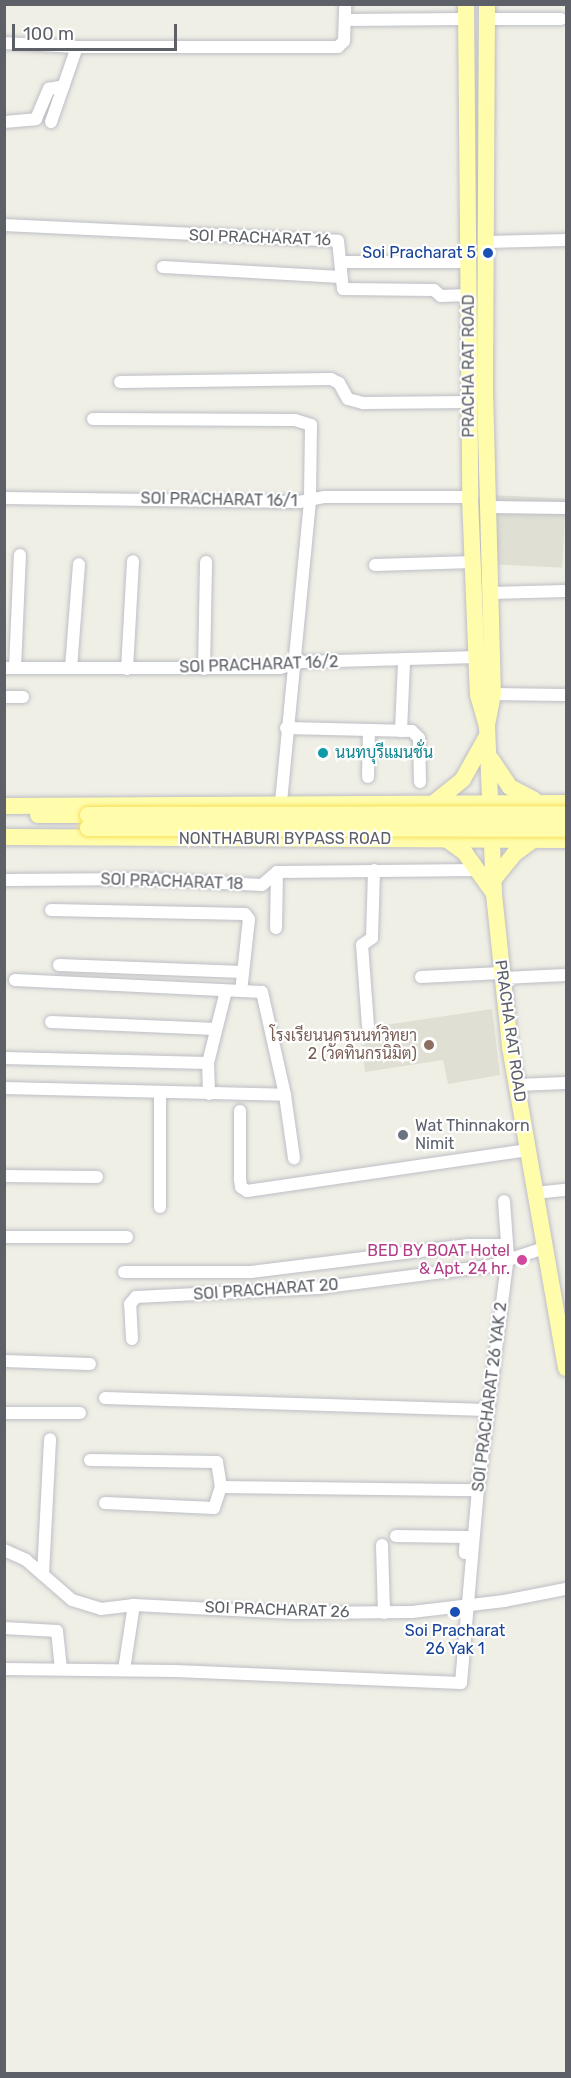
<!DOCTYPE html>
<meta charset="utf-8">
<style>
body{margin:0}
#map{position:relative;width:571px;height:2078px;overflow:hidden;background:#f0efe6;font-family:Rubik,Sarabun,sans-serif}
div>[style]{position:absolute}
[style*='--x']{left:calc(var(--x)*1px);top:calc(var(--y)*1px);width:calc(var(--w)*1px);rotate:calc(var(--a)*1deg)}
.education>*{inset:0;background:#e0dfd4;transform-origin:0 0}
.roads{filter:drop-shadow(0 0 2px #bdbec5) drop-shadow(0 0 2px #bdbec5)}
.minor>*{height:12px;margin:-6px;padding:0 6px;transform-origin:6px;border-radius:6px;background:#fff}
.major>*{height:16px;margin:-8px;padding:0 8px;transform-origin:8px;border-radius:8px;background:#fffdac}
.bridges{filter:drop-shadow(0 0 2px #f6e059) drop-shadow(0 0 2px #f6e059)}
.major-bridge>*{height:16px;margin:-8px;padding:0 8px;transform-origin:8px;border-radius:8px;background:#fffdac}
.dots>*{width:16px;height:16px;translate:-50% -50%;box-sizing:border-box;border:3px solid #fff;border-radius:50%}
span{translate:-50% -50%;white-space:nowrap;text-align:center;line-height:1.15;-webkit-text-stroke:4.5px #fff;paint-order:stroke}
.street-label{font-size:16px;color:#5d6067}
.transit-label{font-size:16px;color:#164399}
.right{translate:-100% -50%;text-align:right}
.culture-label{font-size:16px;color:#0d838f}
.left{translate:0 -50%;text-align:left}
.education-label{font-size:16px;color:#785e54}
.worship-label{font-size:16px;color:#5b616d}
.hotel-label{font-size:16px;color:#b23c85}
.frame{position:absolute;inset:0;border:6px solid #5d6067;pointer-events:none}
.scale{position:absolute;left:12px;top:24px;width:165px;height:27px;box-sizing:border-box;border:3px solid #5d6067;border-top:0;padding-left:8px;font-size:18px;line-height:21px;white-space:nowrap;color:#5d6067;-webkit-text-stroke:4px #fff;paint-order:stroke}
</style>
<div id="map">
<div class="education">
<i style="left:492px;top:495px;width:74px;height:69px;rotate:3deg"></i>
<i style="clip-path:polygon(492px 1009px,500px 1075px,448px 1084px,443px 1060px,365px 1072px,359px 1029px)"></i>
</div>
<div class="roads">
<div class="minor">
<i style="--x:487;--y:19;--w:74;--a:0"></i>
<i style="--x:345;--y:20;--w:121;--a:-0.5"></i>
<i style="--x:4;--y:43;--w:73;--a:3.1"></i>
<i style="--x:77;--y:47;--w:261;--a:0"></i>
<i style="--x:338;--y:47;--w:8;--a:-45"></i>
<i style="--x:344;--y:41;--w:37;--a:-88"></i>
<i style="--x:4;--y:122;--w:32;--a:-5"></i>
<i style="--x:36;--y:119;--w:33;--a:-67"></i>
<i style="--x:49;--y:89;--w:15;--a:-11"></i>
<i style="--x:51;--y:122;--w:79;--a:-70.9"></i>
<i style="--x:4;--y:225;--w:334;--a:2.7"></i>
<i style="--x:338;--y:241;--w:48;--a:84.1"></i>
<i style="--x:343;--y:289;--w:91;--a:0.6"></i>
<i style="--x:434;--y:290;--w:9;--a:41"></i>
<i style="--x:441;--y:296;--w:27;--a:-2"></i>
<i style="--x:486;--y:242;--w:80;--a:-1.4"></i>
<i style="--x:341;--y:262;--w:127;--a:0"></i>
<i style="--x:163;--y:267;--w:178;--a:3.2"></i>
<i style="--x:120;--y:382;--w:211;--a:-0.8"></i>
<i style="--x:331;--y:379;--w:9;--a:27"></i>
<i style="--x:339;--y:383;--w:18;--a:61"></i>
<i style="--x:348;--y:399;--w:16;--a:15"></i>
<i style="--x:363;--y:403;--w:106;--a:-0.5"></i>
<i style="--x:93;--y:419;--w:202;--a:0.3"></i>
<i style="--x:295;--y:420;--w:17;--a:17"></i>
<i style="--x:311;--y:425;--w:76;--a:90.8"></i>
<i style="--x:310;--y:501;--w:302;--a:95.5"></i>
<i style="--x:4;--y:498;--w:295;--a:0.8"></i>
<i style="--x:299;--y:502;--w:25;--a:-11"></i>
<i style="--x:324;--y:497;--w:146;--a:0"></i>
<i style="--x:488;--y:507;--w:78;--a:0.7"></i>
<i style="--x:375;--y:565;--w:98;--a:-1.8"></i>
<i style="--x:490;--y:593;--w:76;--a:-1.5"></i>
<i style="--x:4;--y:668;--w:276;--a:0"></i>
<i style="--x:280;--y:668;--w:22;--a:-16"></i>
<i style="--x:301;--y:662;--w:176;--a:-1.6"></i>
<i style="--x:15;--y:668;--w:113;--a:-87.5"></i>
<i style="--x:71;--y:668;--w:104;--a:-85.6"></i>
<i style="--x:127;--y:669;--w:108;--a:-86.8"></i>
<i style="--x:204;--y:669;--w:107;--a:-88.9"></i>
<i style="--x:493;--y:694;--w:73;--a:0.8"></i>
<i style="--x:4;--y:697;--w:19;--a:0"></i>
<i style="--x:286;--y:728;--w:126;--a:1.4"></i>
<i style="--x:412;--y:731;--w:10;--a:45"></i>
<i style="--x:419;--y:738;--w:44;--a:88.7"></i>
<i style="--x:401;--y:731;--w:70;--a:-87.5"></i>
<i style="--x:368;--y:777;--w:47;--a:-88.8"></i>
<i style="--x:4;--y:880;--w:141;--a:-0.4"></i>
<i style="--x:145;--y:879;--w:117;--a:2.9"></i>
<i style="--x:262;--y:885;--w:20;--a:-41"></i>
<i style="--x:277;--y:872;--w:201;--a:-0.6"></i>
<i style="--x:51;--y:910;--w:194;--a:1.2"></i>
<i style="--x:245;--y:914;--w:6;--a:51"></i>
<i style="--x:249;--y:919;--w:72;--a:96.3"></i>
<i style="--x:276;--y:928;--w:56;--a:-89"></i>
<i style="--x:59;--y:965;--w:184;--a:2.2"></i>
<i style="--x:421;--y:977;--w:80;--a:-2.9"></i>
<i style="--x:502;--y:978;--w:64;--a:-2.7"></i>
<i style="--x:15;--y:980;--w:247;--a:2.8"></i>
<i style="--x:262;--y:992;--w:106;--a:77.4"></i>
<i style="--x:51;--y:1022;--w:165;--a:2.4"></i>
<i style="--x:368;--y:1026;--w:81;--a:-94.2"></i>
<i style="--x:362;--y:945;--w:12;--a:-35"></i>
<i style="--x:372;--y:938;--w:68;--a:-88.3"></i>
<i style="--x:4;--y:1058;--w:204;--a:1.4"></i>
<i style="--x:208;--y:1063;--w:31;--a:88"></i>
<i style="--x:208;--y:1063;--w:74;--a:-76"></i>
<i style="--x:516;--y:1085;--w:50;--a:-2.3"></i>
<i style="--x:4;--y:1088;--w:281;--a:1.4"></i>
<i style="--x:285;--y:1095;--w:64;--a:81.9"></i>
<i style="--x:160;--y:1093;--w:114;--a:90"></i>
<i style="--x:240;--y:1111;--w:68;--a:90"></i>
<i style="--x:240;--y:1179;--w:8;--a:83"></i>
<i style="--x:241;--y:1187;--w:7;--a:34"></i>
<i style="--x:247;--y:1191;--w:284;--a:-8.3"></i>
<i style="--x:4;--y:1176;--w:93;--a:0.6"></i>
<i style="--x:535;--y:1193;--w:31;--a:-6"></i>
<i style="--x:4;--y:1237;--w:123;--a:0"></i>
<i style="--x:124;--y:1272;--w:127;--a:0"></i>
<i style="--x:251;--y:1272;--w:219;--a:-7.1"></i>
<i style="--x:468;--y:1245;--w:38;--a:0"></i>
<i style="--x:132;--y:1339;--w:35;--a:-93"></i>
<i style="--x:130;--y:1304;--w:9;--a:-49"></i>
<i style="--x:136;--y:1297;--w:182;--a:-2.8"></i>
<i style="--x:318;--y:1288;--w:173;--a:-7.3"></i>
<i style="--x:490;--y:1266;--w:57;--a:-18.4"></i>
<i style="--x:4;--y:1361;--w:86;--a:2"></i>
<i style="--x:105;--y:1398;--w:382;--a:1.8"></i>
<i style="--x:4;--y:1413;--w:76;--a:0"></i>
<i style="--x:90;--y:1460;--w:127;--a:0.9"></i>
<i style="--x:217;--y:1462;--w:25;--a:81"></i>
<i style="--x:221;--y:1487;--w:257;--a:0.7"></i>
<i style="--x:105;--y:1503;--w:109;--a:2.6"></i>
<i style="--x:214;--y:1508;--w:22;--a:-72"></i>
<i style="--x:396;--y:1536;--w:70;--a:0.8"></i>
<i style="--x:466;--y:1537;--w:16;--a:94"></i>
<i style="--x:382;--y:1545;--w:68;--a:88.3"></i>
<i style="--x:4;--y:1550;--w:24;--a:24"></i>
<i style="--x:26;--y:1560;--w:61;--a:41"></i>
<i style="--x:72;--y:1600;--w:30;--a:17"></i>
<i style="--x:101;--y:1609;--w:33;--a:-7"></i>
<i style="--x:134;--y:1605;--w:160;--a:2.9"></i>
<i style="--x:294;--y:1613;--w:118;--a:-0.5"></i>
<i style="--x:412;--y:1612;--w:93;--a:-6.8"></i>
<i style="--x:504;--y:1601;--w:63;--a:-11"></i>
<i style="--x:43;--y:1574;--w:135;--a:-87"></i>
<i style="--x:4;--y:1628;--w:53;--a:3.2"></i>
<i style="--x:57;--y:1631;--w:37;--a:84"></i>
<i style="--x:4;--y:1669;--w:171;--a:0.7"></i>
<i style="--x:175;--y:1671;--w:286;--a:2.4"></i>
<i style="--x:461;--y:1683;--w:194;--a:-85"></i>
<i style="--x:478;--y:1490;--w:235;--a:-82.7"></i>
<i style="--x:508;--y:1257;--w:56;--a:-94.1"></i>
<i style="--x:124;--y:1670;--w:66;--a:-81.3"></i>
</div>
<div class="major">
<i style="--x:466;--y:4;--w:493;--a:89.5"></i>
<i style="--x:470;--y:497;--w:198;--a:87.7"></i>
<i style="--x:478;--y:695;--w:32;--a:74"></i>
<i style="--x:487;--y:4;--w:387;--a:90.3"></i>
<i style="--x:485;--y:391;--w:303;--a:88.5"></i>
<i style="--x:493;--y:694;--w:33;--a:101"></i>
<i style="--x:487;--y:726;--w:168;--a:87.6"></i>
<i style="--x:494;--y:894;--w:154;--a:84"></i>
<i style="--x:510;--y:1047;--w:326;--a:80.1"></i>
<i style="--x:491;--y:759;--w:34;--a:56"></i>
<i style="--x:510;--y:787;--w:27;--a:28"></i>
<i style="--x:435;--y:802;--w:36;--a:-39"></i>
<i style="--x:463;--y:779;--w:49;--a:-60.8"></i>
<i style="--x:4;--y:806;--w:562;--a:-0.31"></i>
<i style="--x:38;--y:815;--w:50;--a:0"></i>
<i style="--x:4;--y:837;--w:562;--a:0.31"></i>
<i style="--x:446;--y:839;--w:24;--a:36"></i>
<i style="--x:465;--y:853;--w:48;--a:54.3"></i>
<i style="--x:494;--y:879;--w:32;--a:-51"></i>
<i style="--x:514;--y:854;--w:24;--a:-36"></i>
</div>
</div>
<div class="bridges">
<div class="major-bridge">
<i style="--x:88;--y:815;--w:478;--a:-0.1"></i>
<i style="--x:88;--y:828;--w:478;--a:0.1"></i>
</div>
</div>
<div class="dots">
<i style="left:488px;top:253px;background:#1a4fb4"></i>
<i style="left:323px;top:753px;background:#0f9aa8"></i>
<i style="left:429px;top:1045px;background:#8d6e63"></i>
<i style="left:403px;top:1135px;background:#6b7280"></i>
<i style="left:522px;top:1260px;background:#d1479c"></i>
<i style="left:455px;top:1612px;background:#1a4fb4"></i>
</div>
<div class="street-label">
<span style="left:260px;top:238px;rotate:2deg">SOI PRACHARAT 16</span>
<span style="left:469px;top:366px;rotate:-90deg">PRACHA RAT ROAD</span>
<span style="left:219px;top:500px;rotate:1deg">SOI PRACHARAT 16/1</span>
<span style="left:259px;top:665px;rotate:-2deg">SOI PRACHARAT 16/2</span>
<span style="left:285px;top:839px">NONTHABURI BYPASS ROAD</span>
<span style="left:172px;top:882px;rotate:2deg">SOI PRACHARAT 18</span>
<span style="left:510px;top:1031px;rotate:82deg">PRACHA RAT ROAD</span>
<span style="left:266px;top:1290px;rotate:-4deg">SOI PRACHARAT 20</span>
<span style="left:490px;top:1397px;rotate:-83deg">SOI PRACHARAT 26 YAK 2</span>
<span style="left:277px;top:1610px;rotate:2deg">SOI PRACHARAT 26</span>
</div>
<div class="transit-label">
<span class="right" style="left:476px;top:253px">Soi Pracharat 5</span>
<span style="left:455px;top:1640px">Soi Pracharat<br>26 Yak 1</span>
</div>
<div class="culture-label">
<span class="left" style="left:335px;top:753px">นนทบุรีแมนชั่น</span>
</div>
<div class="education-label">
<span class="right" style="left:417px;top:1045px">โรงเรียนนครนนท์วิทยา<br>2 (วัดทินกรนิมิต)</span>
</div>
<div class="worship-label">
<span class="left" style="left:415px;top:1135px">Wat Thinnakorn<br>Nimit</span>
</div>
<div class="hotel-label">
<span class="right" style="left:510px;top:1260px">BED BY BOAT Hotel<br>&amp; Apt. 24 hr.</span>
</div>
<div class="frame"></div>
<div class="scale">100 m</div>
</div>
